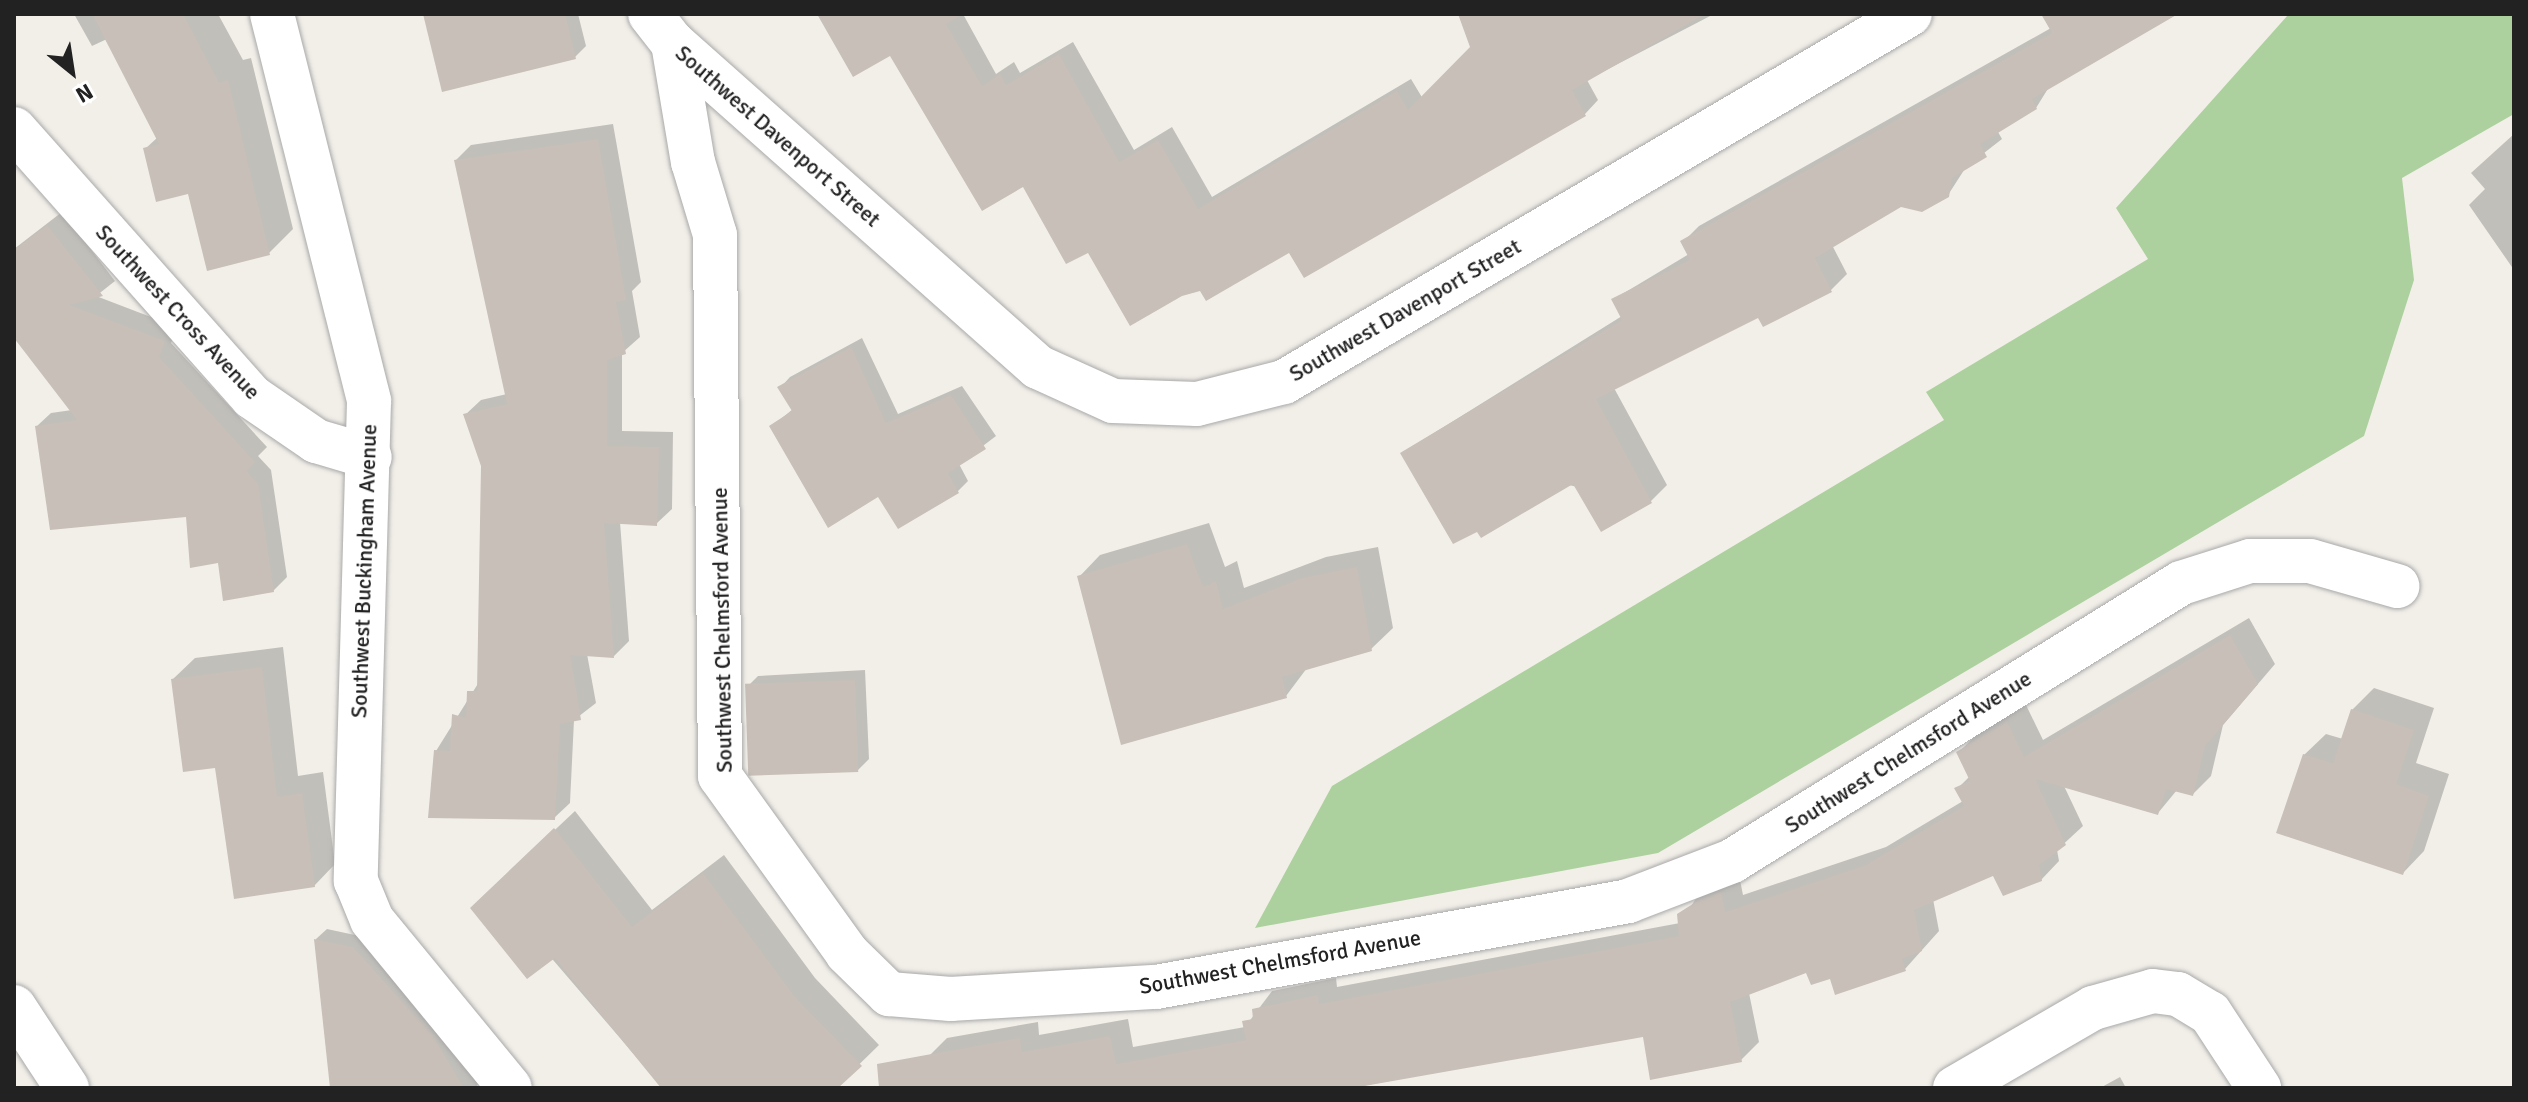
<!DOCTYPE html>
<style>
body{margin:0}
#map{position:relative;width:2528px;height:1102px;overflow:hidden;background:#f2efe9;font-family:Signika,sans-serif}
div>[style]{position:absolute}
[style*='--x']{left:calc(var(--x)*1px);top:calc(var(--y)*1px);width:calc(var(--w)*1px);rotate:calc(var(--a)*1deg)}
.forest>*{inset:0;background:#add19e}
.shadow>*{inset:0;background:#0003}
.building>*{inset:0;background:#c7bfb8;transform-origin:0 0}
.roads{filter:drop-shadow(0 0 2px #a9a9a9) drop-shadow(0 0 2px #a9a9a9)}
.minor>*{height:44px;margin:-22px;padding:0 22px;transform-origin:22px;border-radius:22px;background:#fff}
span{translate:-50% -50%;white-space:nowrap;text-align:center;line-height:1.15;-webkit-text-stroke:6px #fff;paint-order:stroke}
.street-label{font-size:22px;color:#222}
.frame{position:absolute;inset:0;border:16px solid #222;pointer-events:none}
.north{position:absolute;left:32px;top:32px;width:80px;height:80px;-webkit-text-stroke:6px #fff;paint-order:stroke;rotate:150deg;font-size:22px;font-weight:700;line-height:32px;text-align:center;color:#222}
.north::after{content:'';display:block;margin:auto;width:28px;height:36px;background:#222;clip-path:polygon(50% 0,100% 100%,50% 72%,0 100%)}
</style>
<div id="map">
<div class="forest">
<i style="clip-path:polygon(2289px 14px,2514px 14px,2514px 114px,2402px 178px,2414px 280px,2364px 436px,1658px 853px,1255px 928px,1332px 786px,1944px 420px,1926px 392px,2148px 259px,2116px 208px)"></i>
</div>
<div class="shadow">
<i style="clip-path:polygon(74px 14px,218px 14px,243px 60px,251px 58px,293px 229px,269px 253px,145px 149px,158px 137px,107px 39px,92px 46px)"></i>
<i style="clip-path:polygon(425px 14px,578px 14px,586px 46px,575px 57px)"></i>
<i style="clip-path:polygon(819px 14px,963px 14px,996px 74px,1014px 62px,1020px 73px,1073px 42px,1134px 150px,1172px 127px,1212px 197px,1411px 79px,1423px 99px,1472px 47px,1468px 14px,1714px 14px,1587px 80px,1598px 100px,1585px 114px,1201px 288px,1089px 250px,890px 54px)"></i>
<i style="clip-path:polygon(2043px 14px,2174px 14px,2049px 87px,2036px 108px,1998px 132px,2002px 139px,1966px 167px,1948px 195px,1901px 205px,1832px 245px,1847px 274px,1831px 290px,1759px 315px,1614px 388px,1667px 485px,1651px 501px,1402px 453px,1622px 316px,1614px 299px,1689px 254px,1683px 242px,1699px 226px,2051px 28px)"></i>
<i style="clip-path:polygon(613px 124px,641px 282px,632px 291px,640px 337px,622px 353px,622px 431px,673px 432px,672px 509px,656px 524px,620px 522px,629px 641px,614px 656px,587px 654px,596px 703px,574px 720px,570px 803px,554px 818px,436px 751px,479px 682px,483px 466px,465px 415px,481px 400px,507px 394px,456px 160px,471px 145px)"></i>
<i style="clip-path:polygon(2514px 134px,2514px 270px,2469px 205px,2485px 189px,2471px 173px)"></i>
<i style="clip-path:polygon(62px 212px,115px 281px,96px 296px,177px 327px,171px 343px,267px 447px,258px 456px,271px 470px,287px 577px,273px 591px,220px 561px,188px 514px,37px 426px,51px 413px,72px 410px,14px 335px,14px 249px)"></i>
<i style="clip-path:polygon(862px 338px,898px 414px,962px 386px,996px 436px,959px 464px,968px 481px,957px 492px,878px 494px,771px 427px,793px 409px,780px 388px,790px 377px)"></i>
<i style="clip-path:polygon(1209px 523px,1225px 567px,1237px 561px,1244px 588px,1326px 557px,1378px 547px,1393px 628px,1371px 649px,1307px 668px,1286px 696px,1079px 577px,1100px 555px)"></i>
<i style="clip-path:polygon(2249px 618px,2275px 664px,2223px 725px,2211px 776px,2193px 794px,2177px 790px,2158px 813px,2064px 786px,2083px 826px,2057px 850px,2059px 861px,2041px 880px,1994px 874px,1933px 899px,1939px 931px,1905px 969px,1831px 976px,1808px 971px,1749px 993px,1759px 1042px,1741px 1060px,1644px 1034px,1351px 1088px,935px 1088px,929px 1056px,947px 1038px,1038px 1022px,1039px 1035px,1128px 1019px,1133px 1047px,1245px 1027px,1272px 991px,1336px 978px,1337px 987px,1680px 923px,1697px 897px,1739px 875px,1743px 895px,1886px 847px,1963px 801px,1957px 789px,1970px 776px,1959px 752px,1977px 734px,2026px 705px,2043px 740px)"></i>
<i style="clip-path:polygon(283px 647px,298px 776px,323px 772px,335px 864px,314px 886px,173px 679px,195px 658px)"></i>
<i style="clip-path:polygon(865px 670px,869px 759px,858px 770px,747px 687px,758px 676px)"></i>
<i style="clip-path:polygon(2374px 688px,2434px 708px,2416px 763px,2449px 774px,2424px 851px,2403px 873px,2304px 755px,2326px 734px,2343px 739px,2352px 710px)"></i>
<i style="clip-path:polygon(575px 811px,652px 910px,724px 855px,815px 978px,879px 1045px,835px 1088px,663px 1088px,492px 889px)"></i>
<i style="clip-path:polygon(327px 929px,364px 937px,479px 1083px,475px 1088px,333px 1088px,316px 939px)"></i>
<i style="clip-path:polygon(2120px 1077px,2126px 1088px,2100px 1088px)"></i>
</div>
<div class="building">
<i style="clip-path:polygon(92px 14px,183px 14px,219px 83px,228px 80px,270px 255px,207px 271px,188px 194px,156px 202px,143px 148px,159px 144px)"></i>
<i style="clip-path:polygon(423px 14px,565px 14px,576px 59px,442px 92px)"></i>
<i style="clip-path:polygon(817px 14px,963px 14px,946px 24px,982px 86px,1000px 74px,1006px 85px,1059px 54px,1119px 162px,1158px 140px,1198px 209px,1397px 91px,1408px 110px,1470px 47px,1458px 14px,1705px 14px,1572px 90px,1586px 116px,1304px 278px,1289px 253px,1206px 301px,1200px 291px,1182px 296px,1130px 326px,1088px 253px,1066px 264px,1023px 187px,982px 211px,890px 56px,853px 77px)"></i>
<i style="clip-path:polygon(2041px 14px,2178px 14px,2032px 99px,2037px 109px,1980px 144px,1987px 157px,1952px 178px,1949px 197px,1922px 212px,1901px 207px,1815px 258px,1832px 292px,1763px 327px,1758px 318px,1596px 399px,1652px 503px,1601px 532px,1573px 484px,1481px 538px,1477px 532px,1453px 544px,1400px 453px,1622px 320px,1611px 299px,1690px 260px,1680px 241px,2052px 33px)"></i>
<i style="clip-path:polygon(598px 139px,626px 300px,616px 302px,626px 354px,607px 360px,607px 446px,659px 447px,657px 526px,604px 523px,614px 658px,570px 655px,581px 720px,560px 724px,555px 820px,428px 818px,434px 750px,450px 751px,452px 714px,466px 718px,467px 691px,477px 691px,481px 466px,463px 414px,507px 404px,454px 160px)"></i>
<i style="clip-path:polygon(47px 225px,103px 296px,69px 305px,165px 341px,159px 357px,255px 462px,246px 471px,258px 484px,274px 592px,223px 601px,218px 563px,190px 568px,186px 517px,50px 530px,35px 426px,77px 420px,14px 338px,14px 250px)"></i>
<i style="clip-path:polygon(851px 347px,886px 423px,951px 395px,986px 449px,948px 473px,959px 493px,898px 529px,878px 497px,828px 528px,769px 426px,792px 411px,777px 387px)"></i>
<i style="clip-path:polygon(1187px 544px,1203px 587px,1216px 581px,1223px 609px,1302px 578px,1357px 567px,1372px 651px,1282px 677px,1287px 698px,1121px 745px,1077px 576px)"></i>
<i style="clip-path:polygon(2230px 635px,2258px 684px,2205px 746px,2193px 796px,2166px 789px,2158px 815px,2035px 779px,2066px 845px,2039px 865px,2042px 881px,2003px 896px,1993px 876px,1914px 910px,1922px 951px,1902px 959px,1906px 971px,1835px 995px,1830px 979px,1811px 985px,1806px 973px,1730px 1002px,1742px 1062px,1650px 1080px,1643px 1037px,1353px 1088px,879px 1088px,877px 1064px,1020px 1038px,1022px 1052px,1110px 1036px,1116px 1064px,1246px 1040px,1242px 1021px,1253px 1019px,1252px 1009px,1318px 995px,1319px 1004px,1679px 936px,1677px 914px,1699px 900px,1721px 892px,1725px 912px,1866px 865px,1964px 806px,1954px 788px,1970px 781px,1956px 752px,2007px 722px,2024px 757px)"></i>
<i style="clip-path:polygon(262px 667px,277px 797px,302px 793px,315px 887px,234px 899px,215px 768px,183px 772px,171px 679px)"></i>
<i style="left:855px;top:680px;width:92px;height:110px;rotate:88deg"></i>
<i style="clip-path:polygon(2351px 709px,2414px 730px,2396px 784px,2429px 796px,2403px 875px,2276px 833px,2303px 754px,2333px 763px)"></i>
<i style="clip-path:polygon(554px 828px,632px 927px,703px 873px,795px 997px,862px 1066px,838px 1088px,661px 1088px,555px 958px,527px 979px,470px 908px)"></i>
<i style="clip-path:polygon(314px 939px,353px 947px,433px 1036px,464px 1088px,330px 1088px)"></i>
</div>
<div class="roads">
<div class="minor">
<i style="--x:272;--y:14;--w:399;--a:75.9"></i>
<i style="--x:369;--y:401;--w:480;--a:91.6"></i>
<i style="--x:356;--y:881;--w:42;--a:67.7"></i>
<i style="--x:372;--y:920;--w:217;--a:50.6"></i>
<i style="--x:650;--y:14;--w:37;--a:52"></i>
<i style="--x:673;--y:43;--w:488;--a:41.6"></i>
<i style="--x:1038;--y:367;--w:82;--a:24.4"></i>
<i style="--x:1113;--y:401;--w:84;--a:2"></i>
<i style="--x:1197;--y:404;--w:90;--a:-14.2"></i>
<i style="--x:1284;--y:382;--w:726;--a:-30.45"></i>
<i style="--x:673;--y:43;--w:121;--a:80.5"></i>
<i style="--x:693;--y:162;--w:76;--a:73.2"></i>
<i style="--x:715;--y:235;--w:541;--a:89.47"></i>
<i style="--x:720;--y:776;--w:218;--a:54.3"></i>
<i style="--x:847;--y:953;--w:59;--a:44.3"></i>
<i style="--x:889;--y:994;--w:62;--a:4.6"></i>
<i style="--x:951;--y:999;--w:205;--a:-3.4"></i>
<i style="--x:1156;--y:987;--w:480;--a:-10.3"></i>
<i style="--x:1628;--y:901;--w:111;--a:-21"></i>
<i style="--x:1732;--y:861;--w:528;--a:-31.76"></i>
<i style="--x:2181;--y:583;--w:72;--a:-17.7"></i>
<i style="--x:2250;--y:561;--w:60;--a:0"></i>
<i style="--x:2310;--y:561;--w:91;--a:16"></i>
<i style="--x:14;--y:129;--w:358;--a:48.4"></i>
<i style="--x:252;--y:397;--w:78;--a:34.5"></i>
<i style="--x:316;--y:441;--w:56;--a:16.5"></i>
<i style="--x:14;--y:1007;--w:97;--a:56.8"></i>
<i style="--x:1955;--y:1088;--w:160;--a:-30.1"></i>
<i style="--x:2093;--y:1008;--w:62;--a:-15.8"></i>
<i style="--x:2153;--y:991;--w:25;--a:7"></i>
<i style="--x:2178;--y:994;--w:37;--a:31"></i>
<i style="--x:2210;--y:1013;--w:90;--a:56.8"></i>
</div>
</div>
<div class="street-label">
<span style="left:778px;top:136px;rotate:41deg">Southwest Davenport Street</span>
<span style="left:1405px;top:310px;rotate:-30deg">Southwest Davenport Street</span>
<span style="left:178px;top:312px;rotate:47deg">Southwest Cross Avenue</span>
<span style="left:364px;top:571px;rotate:-88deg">Southwest Buckingham Avenue</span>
<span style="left:722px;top:630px;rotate:-91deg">Southwest Chelmsford Avenue</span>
<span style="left:1908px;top:752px;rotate:-32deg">Southwest Chelmsford Avenue</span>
<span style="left:1280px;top:962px;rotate:-10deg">Southwest Chelmsford Avenue</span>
</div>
<div class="frame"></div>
<div class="north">N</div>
</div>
